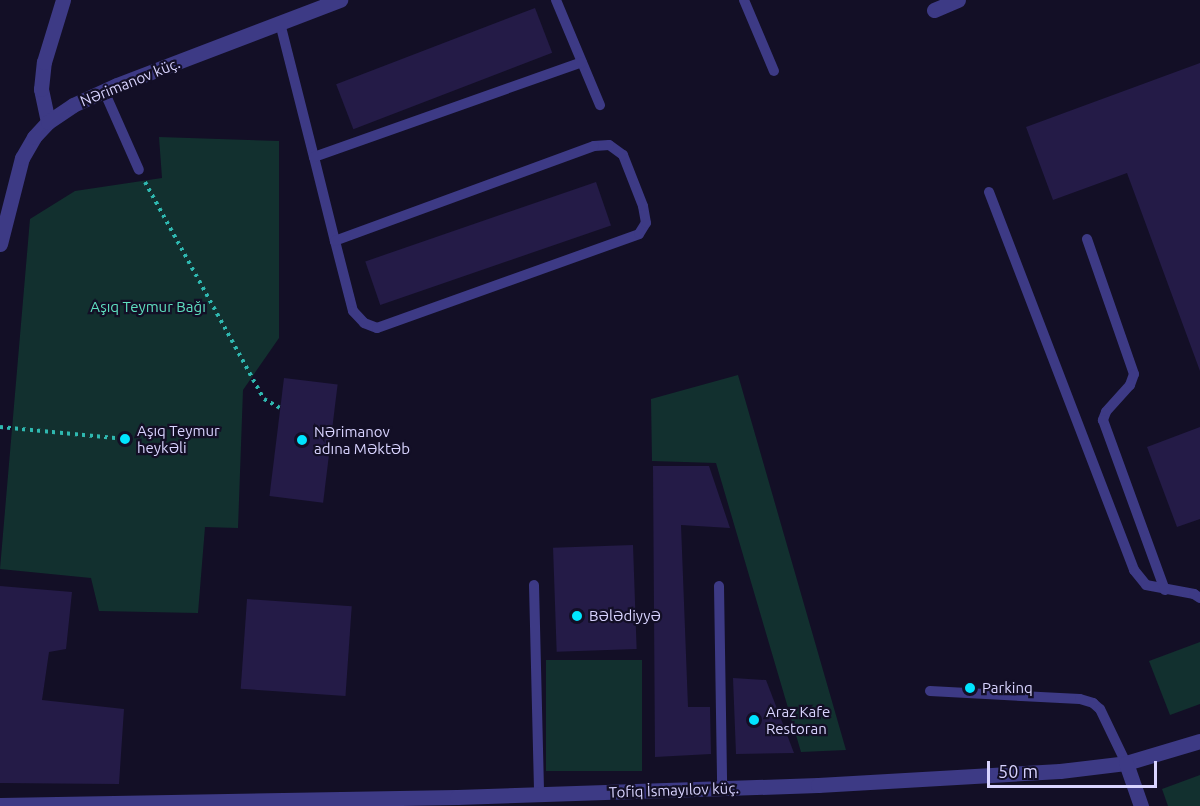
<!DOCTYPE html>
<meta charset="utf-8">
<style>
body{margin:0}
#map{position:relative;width:1200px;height:806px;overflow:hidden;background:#130f26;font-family:Ubuntu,sans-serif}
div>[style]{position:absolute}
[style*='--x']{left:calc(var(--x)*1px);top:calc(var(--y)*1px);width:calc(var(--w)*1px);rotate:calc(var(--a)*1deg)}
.green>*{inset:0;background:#12302f;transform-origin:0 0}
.building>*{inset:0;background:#241b47;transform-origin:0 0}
.path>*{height:4px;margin-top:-2px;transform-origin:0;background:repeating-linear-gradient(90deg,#2fb8b0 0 3px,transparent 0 7.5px)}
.service>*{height:10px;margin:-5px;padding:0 5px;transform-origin:5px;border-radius:5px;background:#3d3a85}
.minor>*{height:15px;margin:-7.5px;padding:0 7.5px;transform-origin:7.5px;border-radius:7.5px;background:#3d3a85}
.tertiary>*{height:15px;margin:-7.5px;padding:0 7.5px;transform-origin:7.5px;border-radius:7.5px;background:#3d3a85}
.dots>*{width:16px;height:16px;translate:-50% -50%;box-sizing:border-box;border:3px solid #130f26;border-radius:50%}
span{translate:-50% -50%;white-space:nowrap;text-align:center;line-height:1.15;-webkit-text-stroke:4.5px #130f26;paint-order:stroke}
.street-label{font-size:15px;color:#d9d4ff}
.park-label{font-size:15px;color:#5fe0c0}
.poi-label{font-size:15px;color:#d9d4ff}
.left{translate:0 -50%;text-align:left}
.scale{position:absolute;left:987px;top:761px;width:170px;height:27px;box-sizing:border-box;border:3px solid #d9d4ff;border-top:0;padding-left:8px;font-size:18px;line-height:21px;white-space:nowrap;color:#d9d4ff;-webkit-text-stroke:4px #130f26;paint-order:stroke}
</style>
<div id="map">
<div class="green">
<i style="clip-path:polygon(159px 137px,279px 141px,279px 338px,243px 390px,238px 528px,205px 527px,198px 613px,99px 611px,91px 578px,0 569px,30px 219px,75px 191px,162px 178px)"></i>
<i style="clip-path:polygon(738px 375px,846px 750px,801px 752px,716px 463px,652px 461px,651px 399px)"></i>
<i style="clip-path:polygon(1200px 642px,1200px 704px,1170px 715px,1149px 661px)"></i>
<i style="left:546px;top:660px;width:96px;height:111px"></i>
<i style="clip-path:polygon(1200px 775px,1200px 806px,1168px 806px,1162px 789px)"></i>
</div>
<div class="building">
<i style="left:535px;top:8px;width:48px;height:213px;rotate:69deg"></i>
<i style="clip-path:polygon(1200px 63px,1200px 371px,1127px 173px,1053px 200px,1026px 127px)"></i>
<i style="left:596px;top:182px;width:46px;height:244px;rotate:71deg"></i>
<i style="left:284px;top:378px;width:54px;height:119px;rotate:7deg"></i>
<i style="clip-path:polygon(1200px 427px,1200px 519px,1177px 527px,1147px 447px)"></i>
<i style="clip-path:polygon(653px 466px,709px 466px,730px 528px,681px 525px,688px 707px,710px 707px,711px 754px,655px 757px)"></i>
<i style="left:633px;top:545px;width:104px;height:80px;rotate:88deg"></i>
<i style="clip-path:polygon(0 586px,72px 592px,66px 649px,49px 652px,42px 700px,124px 709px,119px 784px,0 783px)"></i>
<i style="left:247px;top:599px;width:105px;height:90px;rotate:4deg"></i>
<i style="clip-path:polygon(733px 678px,766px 680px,794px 753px,736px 754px)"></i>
</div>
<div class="path">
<i style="--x:145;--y:182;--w:247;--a:61.3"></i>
<i style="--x:264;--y:399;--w:18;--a:29"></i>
<i style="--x:0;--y:427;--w:126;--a:5.5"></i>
</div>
<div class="service">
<i style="--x:556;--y:0;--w:114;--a:67.3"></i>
<i style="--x:744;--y:0;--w:77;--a:67.1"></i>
<i style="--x:280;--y:23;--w:138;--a:75.8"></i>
<i style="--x:314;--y:157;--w:87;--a:76"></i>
<i style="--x:335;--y:241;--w:72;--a:75.6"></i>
<i style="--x:353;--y:311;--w:16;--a:47"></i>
<i style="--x:364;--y:323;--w:14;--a:21"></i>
<i style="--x:377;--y:328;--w:278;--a:-19.7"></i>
<i style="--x:639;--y:234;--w:13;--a:-58"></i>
<i style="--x:646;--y:223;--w:17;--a:-100"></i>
<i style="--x:643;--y:206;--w:55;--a:-111.4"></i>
<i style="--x:623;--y:155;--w:17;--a:-144"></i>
<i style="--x:609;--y:145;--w:15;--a:176"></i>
<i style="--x:594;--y:146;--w:276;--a:159.9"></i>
<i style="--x:104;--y:91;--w:86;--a:66.1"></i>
<i style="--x:314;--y:157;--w:284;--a:-19.5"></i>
<i style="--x:989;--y:192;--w:405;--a:69"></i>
<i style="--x:1134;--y:570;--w:19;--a:51"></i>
<i style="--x:1146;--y:585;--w:49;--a:10.6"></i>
<i style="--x:1194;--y:594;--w:7;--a:34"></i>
<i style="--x:1087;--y:239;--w:143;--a:70.8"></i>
<i style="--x:1134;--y:374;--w:12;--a:110"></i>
<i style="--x:1130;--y:385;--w:36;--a:132"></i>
<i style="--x:1106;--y:412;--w:9;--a:111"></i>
<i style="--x:1103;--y:420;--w:181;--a:70"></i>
<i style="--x:534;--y:585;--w:209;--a:88.6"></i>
<i style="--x:719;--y:586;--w:202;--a:89.1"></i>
<i style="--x:930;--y:691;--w:150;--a:3.1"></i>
<i style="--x:1080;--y:699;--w:14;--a:17"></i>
<i style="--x:1093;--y:703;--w:9;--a:41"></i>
<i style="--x:1100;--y:709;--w:60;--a:64.3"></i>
</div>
<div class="minor">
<i style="--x:934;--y:10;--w:26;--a:-23"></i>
<i style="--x:48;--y:122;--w:34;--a:-102"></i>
<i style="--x:41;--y:89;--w:27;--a:-84"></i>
<i style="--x:44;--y:62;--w:65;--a:-73"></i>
<i style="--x:1126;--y:763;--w:77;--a:-16.6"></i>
</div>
<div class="tertiary">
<i style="--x:0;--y:244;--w:89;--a:-75.7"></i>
<i style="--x:22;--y:158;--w:24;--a:-60"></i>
<i style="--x:34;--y:137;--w:21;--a:-47"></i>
<i style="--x:48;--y:122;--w:30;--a:-34"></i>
<i style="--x:73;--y:105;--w:48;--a:-24.4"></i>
<i style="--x:117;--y:85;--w:239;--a:-20.9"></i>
<i style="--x:0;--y:805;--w:457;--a:-1"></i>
<i style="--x:457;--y:797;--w:361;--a:-1.9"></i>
<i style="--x:818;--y:785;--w:242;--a:-3.3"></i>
<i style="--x:1060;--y:771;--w:66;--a:-6.9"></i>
<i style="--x:1126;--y:763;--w:46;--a:70.8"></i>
</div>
<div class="dots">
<i style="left:125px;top:439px;background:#00e5ff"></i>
<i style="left:302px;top:440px;background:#00e5ff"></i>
<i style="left:577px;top:616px;background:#00e5ff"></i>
<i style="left:970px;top:688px;background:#00e5ff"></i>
<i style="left:754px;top:720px;background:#00e5ff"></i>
</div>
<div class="street-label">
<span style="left:130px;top:82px;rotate:-22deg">Nərimanov küç.</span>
<span style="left:674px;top:790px;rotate:-2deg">Tofiq İsmayılov küç.</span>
</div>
<div class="park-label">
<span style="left:148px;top:307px">Aşıq Teymur Bağı</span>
</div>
<div class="poi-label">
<span class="left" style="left:137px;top:439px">Aşıq Teymur<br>heykəli</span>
<span class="left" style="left:314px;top:440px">Nərimanov<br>adına Məktəb</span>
<span class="left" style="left:589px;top:616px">Bələdiyyə</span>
<span class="left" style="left:982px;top:688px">Parkinq</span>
<span class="left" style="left:766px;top:720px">Araz Kafe<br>Restoran</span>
</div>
<div class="scale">50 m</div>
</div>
